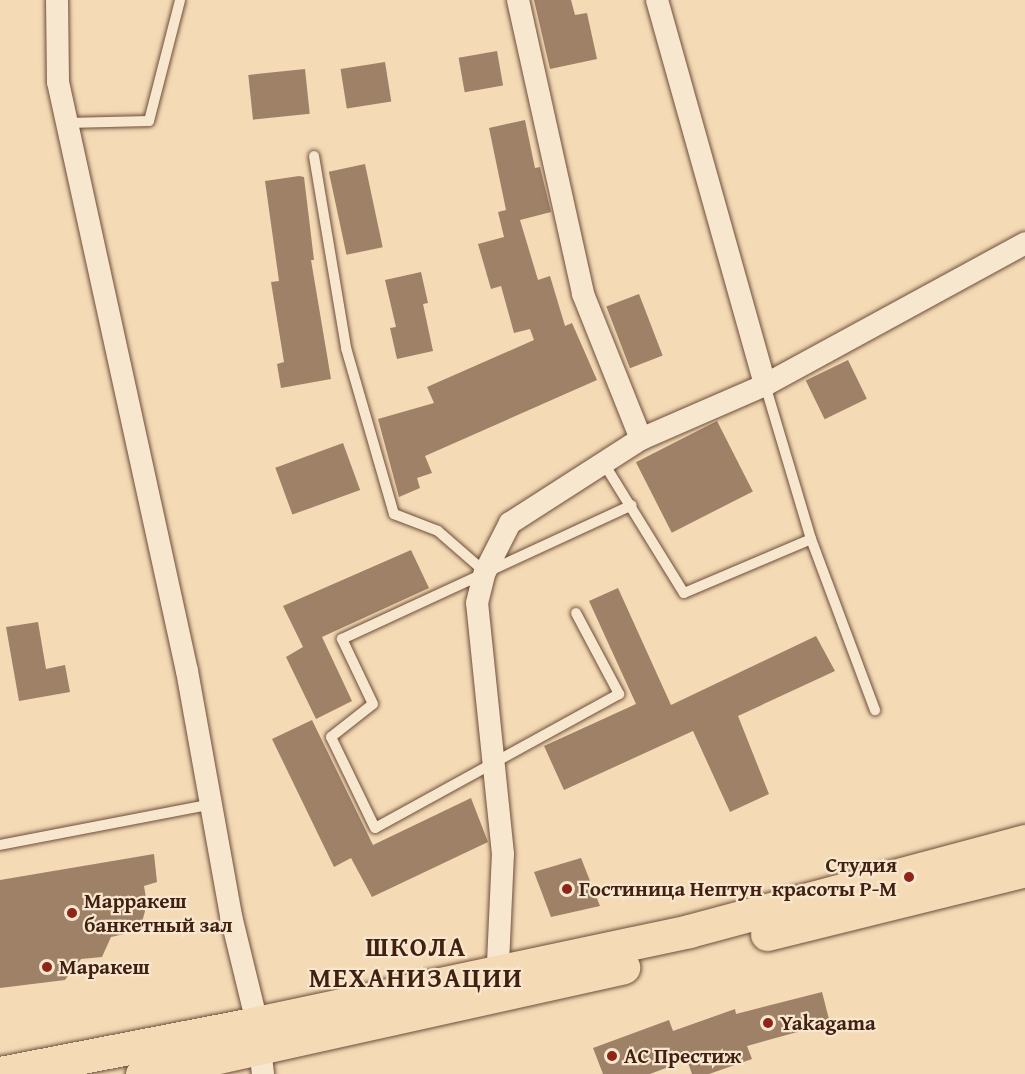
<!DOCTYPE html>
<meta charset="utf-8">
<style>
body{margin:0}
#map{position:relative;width:1025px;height:1074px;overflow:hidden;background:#f4dab5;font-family:"Gentium Book Plus",serif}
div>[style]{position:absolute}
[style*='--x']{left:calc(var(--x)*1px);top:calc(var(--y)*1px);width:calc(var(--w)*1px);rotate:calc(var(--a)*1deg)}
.building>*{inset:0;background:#9e8166;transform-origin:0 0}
.roads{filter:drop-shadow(0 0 2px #6e4e3a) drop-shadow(0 0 2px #6e4e3a)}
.service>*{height:10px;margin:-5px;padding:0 5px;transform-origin:5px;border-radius:5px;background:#f8e7cf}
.minor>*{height:22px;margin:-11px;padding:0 11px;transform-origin:11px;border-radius:11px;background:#f8e7cf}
.primary>*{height:33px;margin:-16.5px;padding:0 16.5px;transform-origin:16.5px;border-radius:16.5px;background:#f4dab5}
.dots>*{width:16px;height:16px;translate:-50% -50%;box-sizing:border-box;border:3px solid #f8e7cf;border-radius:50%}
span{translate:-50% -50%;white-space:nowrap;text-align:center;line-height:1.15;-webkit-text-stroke:4.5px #f8e7cf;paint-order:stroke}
.poi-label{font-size:21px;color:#412011;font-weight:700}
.right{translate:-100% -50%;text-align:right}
.left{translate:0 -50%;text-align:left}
.district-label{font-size:27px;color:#412011;font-weight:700;letter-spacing:1.5px}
</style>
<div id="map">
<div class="building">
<i style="clip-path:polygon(534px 0,571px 0,575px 15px,587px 13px,597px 59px,550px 69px)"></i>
<i style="left:497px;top:51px;width:35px;height:39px;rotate:80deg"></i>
<i style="left:385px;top:62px;width:40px;height:45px;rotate:81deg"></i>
<i style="left:305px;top:69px;width:45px;height:57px;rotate:84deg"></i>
<i style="clip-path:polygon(525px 120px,535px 168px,540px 167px,551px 212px,520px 220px,538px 280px,550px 276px,565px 326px,572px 323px,597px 380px,425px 456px,432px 473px,417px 478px,420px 488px,399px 497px,378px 419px,434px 403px,427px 387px,534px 340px,530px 329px,514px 333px,501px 286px,491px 289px,478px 244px,504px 237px,498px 212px,506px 210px,489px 128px)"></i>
<i style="left:365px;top:164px;width:85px;height:37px;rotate:78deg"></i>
<i style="clip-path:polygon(299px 176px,304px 177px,314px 260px,311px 260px,331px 379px,281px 388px,277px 364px,284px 362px,271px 282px,279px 281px,265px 181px)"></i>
<i style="clip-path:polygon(421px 272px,428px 303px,423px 304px,433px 351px,397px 359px,390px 328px,396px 327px,385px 280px)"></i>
<i style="left:639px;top:294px;width:66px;height:35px;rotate:69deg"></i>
<i style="left:848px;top:360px;width:43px;height:47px;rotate:64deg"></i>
<i style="left:717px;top:421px;width:79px;height:91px;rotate:63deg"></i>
<i style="left:343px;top:443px;width:50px;height:72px;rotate:70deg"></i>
<i style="clip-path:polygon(411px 550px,429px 588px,322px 637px,352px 701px,316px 719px,286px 657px,303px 647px,283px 606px)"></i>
<i style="clip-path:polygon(618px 588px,671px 705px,816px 636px,835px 671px,738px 716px,769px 794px,730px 812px,693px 731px,564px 790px,544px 746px,636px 704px,589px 601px)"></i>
<i style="clip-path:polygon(38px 622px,46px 669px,65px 665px,70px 692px,19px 701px,6px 627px)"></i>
<i style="clip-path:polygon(312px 720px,373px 845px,471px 798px,488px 842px,372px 897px,351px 858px,334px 867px,272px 739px)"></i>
<i style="clip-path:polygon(154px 854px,157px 882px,144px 886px,147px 904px,142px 922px,133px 932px,111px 937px,102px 957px,81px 959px,65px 980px,0 988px,0 880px)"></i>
<i style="clip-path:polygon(581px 858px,600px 906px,551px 917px,534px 872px)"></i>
<i style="clip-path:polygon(822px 992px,830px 1023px,747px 1046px,752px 1059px,709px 1074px,692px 1074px,687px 1060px,650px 1074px,603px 1074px,593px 1048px,669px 1020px,673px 1031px,735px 1009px,736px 1014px)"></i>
</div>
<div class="roads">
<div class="service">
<i style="--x:67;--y:123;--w:82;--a:-1.4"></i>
<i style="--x:149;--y:121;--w:125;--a:-75.6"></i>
<i style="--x:314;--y:156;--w:195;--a:80.5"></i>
<i style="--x:346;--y:348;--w:173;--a:73.9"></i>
<i style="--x:394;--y:514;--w:47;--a:21.1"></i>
<i style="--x:438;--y:531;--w:62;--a:41.1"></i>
<i style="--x:603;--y:462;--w:154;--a:58.3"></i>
<i style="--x:684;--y:593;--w:138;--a:-23"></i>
<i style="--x:811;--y:539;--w:161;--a:-106.6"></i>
<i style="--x:811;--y:539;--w:183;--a:69.5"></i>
<i style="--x:576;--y:613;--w:92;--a:62"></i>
<i style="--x:619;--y:694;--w:278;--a:151.2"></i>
<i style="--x:375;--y:828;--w:101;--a:-115.8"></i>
<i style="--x:331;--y:737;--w:53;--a:-38.2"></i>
<i style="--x:373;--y:704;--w:72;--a:-115.5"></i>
<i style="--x:342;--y:639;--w:319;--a:-24.8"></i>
<i style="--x:0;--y:845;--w:217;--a:-10.9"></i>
</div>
<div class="minor">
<i style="--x:57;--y:0;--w:82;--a:89.3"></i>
<i style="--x:58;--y:82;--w:603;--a:77.65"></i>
<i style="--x:187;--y:671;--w:249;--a:79.8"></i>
<i style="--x:231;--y:916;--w:110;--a:76.3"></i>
<i style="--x:257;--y:1023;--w:51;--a:83.3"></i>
<i style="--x:518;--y:0;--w:301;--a:77.5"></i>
<i style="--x:583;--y:294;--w:156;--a:68.2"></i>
<i style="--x:657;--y:0;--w:400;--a:74.3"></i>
<i style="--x:497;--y:985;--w:131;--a:-87.4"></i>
<i style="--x:503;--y:854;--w:252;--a:-95.9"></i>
<i style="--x:477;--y:603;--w:32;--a:-76"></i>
<i style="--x:485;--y:572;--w:55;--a:-63"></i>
<i style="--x:510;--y:523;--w:156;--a:-32.7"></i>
<i style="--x:641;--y:439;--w:135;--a:-23.5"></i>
<i style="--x:765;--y:385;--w:296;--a:-28.6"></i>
</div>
<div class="primary">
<i style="--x:767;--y:934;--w:266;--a:-13.9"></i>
<i style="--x:0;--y:1073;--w:262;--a:-11"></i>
<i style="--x:257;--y:1023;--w:442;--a:-12"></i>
<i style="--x:689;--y:931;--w:348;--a:-15"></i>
<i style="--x:142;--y:1074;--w:493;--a:-12.5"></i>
</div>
</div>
<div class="dots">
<i style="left:909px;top:877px;background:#8f2418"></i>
<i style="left:567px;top:889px;background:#8f2418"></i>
<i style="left:72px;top:913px;background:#8f2418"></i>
<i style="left:47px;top:967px;background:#8f2418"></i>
<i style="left:768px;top:1023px;background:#8f2418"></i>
<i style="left:612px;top:1056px;background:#8f2418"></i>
</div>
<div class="poi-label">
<span class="right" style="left:897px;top:877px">Студия<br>красоты Р-М</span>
<span class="left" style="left:579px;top:889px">Гостиница Нептун</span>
<span class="left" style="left:84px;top:913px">Марракеш<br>банкетный зал</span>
<span class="left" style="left:59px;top:967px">Маракеш</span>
<span class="left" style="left:780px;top:1023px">Yakagama</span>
<span class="left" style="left:624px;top:1056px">АС Престиж</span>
</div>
<div class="district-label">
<span style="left:416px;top:962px">ШКОЛА<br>МЕХАНИЗАЦИИ</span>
</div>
</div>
